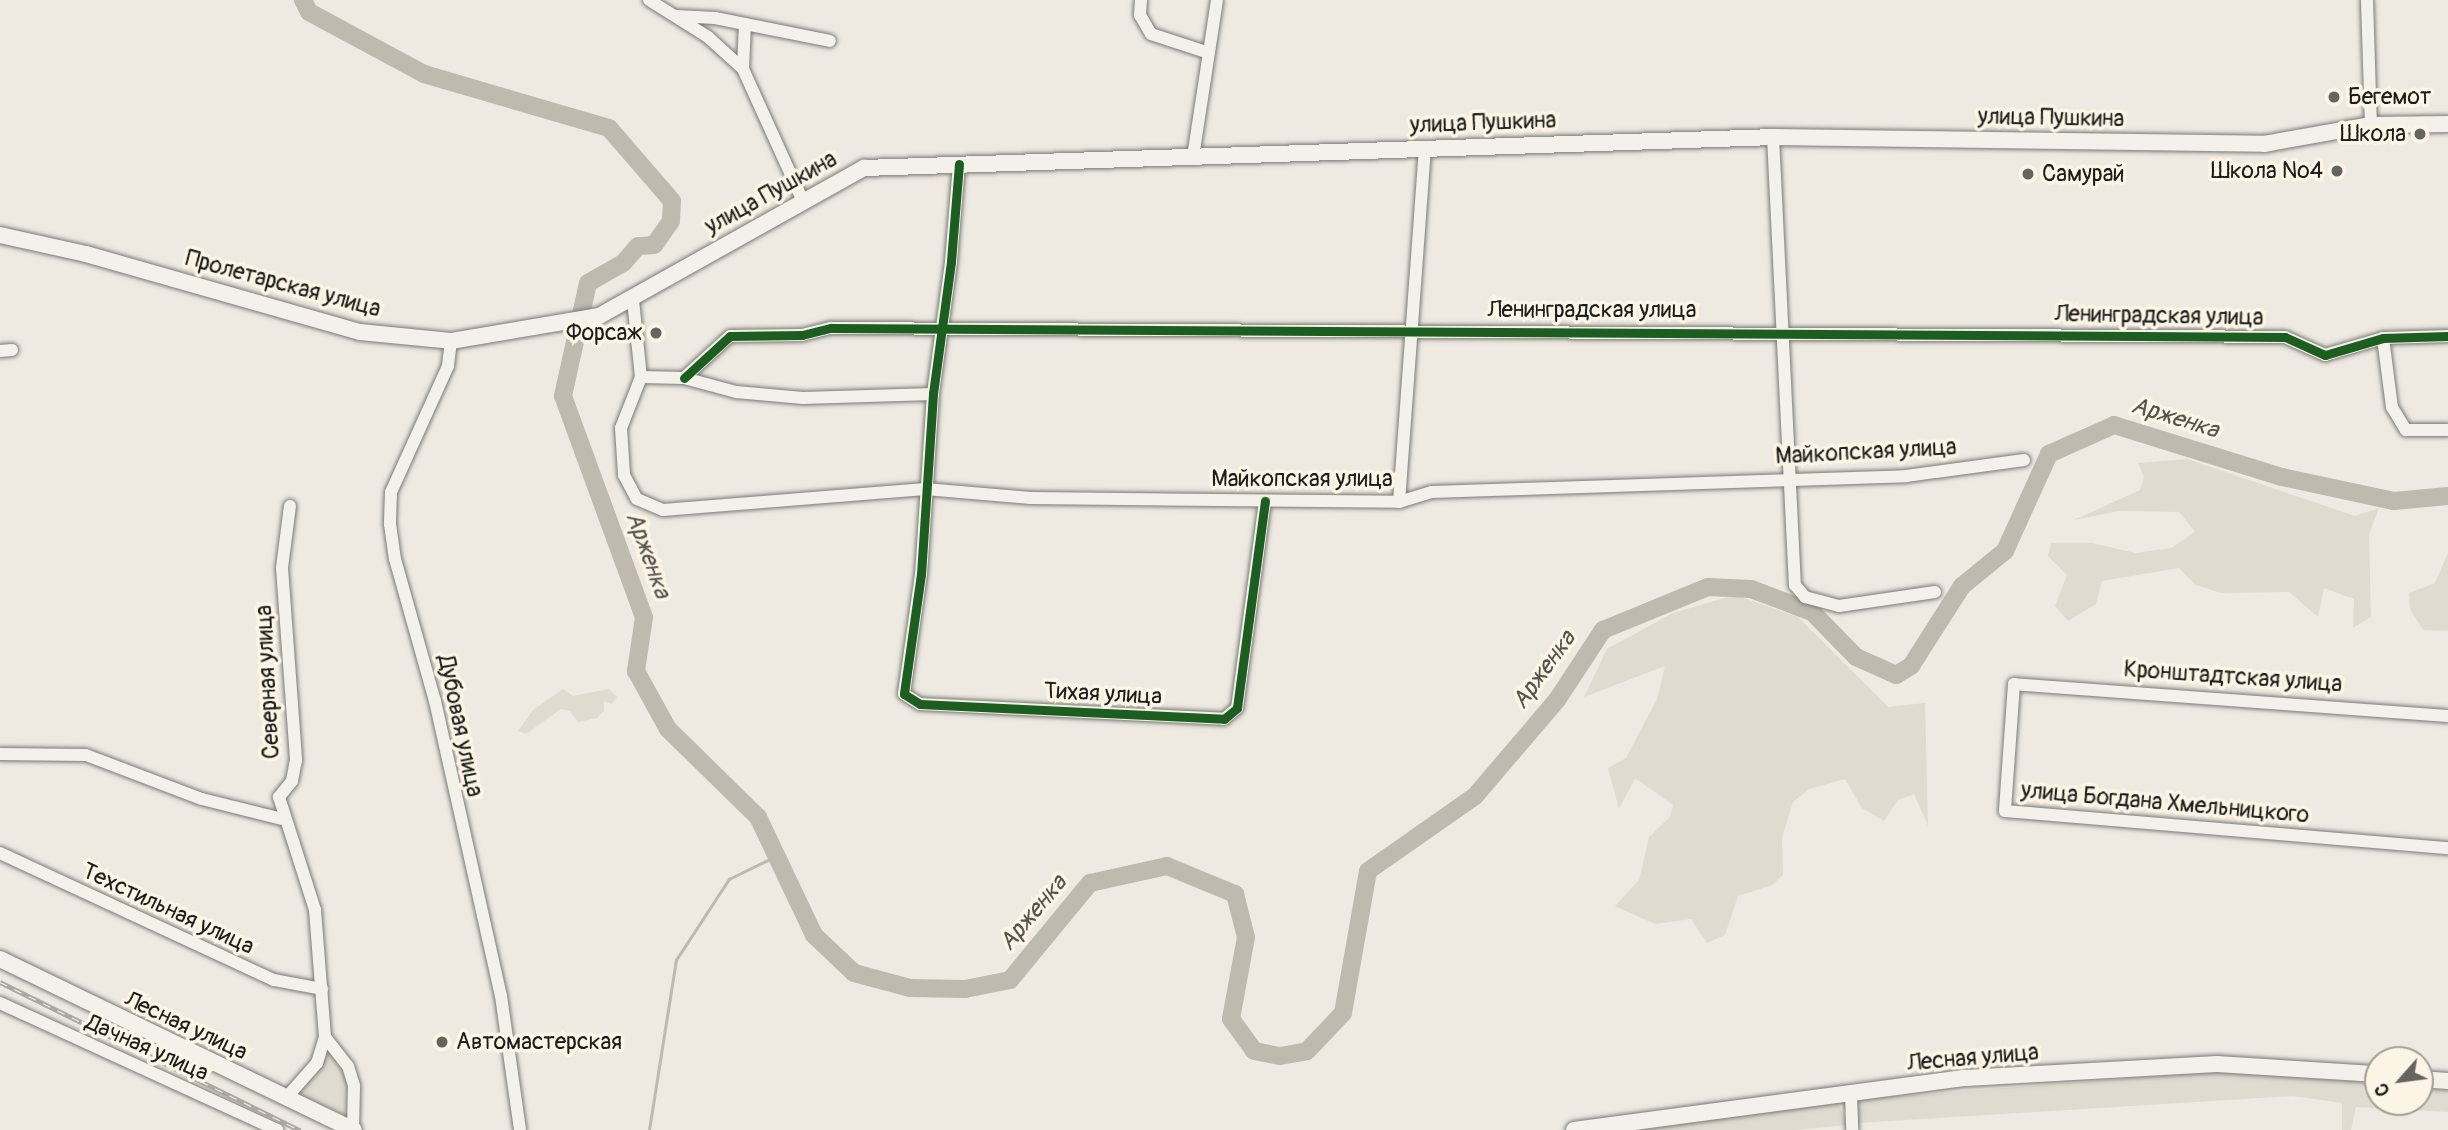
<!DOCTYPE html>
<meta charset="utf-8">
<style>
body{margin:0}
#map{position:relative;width:2448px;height:1130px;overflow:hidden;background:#eeeae2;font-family:Pangolin,sans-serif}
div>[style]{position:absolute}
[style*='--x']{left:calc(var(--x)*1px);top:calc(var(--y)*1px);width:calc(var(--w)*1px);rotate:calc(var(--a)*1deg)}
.green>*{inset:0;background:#dfdbd0}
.stream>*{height:2.5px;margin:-1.25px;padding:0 1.25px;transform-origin:1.25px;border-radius:1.25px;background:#bebab0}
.river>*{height:18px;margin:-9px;padding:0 9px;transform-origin:9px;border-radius:9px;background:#bebab0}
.roads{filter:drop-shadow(0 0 2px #7a7975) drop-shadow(0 0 2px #7a7975)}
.street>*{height:12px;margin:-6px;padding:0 6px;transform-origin:6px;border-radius:6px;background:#f4f1ea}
.secondary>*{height:16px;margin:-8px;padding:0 8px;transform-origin:8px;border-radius:8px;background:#f4f1ea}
.rail>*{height:5px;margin-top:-2.5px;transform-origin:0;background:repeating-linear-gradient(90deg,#fcf5e5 0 8px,#aaa8a4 0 16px);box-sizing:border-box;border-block:2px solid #aaa8a4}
.cycleway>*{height:9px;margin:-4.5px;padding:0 4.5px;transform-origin:4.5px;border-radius:4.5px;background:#1b5e20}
.dots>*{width:19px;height:19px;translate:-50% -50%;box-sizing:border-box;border:4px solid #fcf5e5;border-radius:50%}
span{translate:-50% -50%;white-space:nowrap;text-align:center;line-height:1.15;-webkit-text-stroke:7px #fcf5e5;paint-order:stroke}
.poi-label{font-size:23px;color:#1c1c1c}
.left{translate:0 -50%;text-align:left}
.right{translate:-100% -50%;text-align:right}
.street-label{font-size:23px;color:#1c1c1c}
.water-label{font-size:24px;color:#55534f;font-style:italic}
.north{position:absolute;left:2364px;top:1046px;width:70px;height:70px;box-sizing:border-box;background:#fcf5e5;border:2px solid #a29e95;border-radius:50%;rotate:242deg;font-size:19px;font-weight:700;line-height:28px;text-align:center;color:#1c1c1c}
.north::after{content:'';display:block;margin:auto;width:24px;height:32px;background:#666461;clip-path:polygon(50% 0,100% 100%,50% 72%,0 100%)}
</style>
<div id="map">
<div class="green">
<i style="clip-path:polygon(2187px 459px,2355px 516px,2379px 508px,2369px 534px,2371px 617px,2353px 628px,2354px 599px,2324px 588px,2318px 617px,2289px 592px,2221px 593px,2196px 585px,2179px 568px,2102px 581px,2096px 604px,2068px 621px,2055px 606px,2067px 575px,2048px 556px,2051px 543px,2092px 543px,2136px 553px,2171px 548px,2195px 532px,2179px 512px,2119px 511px,2074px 520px,2140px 490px,2144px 477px,2138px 463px)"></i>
<i style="clip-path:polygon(2448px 553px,2448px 631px,2423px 630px,2410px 609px,2409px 593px,2435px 583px)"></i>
<i style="clip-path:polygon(1735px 595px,1798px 617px,1888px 707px,1925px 703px,1928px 826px,1914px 794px,1898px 800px,1884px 821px,1862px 808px,1845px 779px,1809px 789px,1793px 802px,1782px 838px,1783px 875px,1772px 885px,1738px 896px,1725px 935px,1707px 943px,1691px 919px,1655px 924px,1615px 906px,1639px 880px,1649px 837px,1670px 817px,1673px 805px,1635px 778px,1619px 809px,1608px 768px,1626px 758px,1657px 699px,1665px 666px,1584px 697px,1607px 649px,1673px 613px)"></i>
<i style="clip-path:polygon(563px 689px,573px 696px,609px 689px,617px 697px,612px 704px,604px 701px,604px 711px,597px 718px,578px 722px,570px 711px,561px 709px,526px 734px,518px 731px,533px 710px)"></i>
<i style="clip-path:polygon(329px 1050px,348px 1072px,345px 1115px,297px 1093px)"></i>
<i style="clip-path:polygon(2211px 1072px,2378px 1083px,2378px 1102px,2420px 1102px,2420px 1088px,2448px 1091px,2448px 1112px,2356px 1107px,2351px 1130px,2342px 1130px,2342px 1103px,2293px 1096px,1858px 1123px,1856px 1100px,1861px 1099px)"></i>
<i style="clip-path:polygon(1838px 1102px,1847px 1125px,1798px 1130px,1634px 1130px)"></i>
</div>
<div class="stream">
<i style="--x:649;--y:1130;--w:172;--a:-81"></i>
<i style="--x:676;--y:960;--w:97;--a:-56.8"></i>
<i style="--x:729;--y:879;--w:52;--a:-26.1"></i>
</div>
<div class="river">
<i style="--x:303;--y:0;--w:13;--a:63"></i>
<i style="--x:309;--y:12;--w:131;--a:28.3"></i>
<i style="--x:424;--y:74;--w:193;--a:16.3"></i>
<i style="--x:609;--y:128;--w:96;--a:49.2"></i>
<i style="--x:672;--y:201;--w:20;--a:93"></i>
<i style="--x:671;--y:221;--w:29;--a:125"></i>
<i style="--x:654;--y:245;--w:16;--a:176"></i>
<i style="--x:638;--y:246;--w:23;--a:131"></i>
<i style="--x:623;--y:263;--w:40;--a:150.3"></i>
<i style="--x:588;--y:283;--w:116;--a:102.5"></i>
<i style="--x:563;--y:396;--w:235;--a:69.9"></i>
<i style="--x:644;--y:617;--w:55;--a:98.4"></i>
<i style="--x:636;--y:671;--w:66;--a:61.1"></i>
<i style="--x:668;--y:729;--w:126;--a:44.4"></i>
<i style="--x:758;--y:817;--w:131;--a:64.6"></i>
<i style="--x:814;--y:935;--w:55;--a:43.5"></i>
<i style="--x:854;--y:973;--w:58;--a:15"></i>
<i style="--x:910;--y:988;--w:55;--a:1"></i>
<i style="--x:965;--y:989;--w:46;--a:-11.3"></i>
<i style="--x:1010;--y:980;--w:126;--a:-50.5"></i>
<i style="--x:1090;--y:883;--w:79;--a:-12.4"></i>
<i style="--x:1167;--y:866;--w:74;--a:22.4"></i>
<i style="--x:1235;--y:894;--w:44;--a:75.7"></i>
<i style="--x:1246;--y:937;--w:83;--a:100.4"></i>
<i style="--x:1231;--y:1019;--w:39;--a:54"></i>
<i style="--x:1254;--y:1051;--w:26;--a:11"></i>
<i style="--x:1280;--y:1056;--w:27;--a:-10"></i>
<i style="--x:1307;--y:1051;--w:52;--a:-46.5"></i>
<i style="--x:1343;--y:1013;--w:144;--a:-80"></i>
<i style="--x:1368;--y:871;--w:131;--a:-35"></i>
<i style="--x:1475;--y:796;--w:126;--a:-49.5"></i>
<i style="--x:1557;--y:700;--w:84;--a:-56.7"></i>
<i style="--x:1603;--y:630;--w:113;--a:-22.3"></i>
<i style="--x:1708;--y:587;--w:43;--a:2.7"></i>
<i style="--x:1751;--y:589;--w:65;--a:20.7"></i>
<i style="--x:1812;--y:612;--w:63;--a:45.6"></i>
<i style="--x:1856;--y:657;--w:44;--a:24.2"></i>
<i style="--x:1896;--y:675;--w:17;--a:-31"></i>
<i style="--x:1911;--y:666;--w:95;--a:-57.5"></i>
<i style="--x:1962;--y:586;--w:55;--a:-39.1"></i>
<i style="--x:2005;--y:551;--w:107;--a:-65.6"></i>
<i style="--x:2049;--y:454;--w:71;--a:-24"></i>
<i style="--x:2114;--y:425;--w:176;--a:17.2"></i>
<i style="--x:2282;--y:477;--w:115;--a:12.1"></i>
<i style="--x:2394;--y:501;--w:54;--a:-5.3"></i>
</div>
<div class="roads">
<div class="street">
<i style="--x:649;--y:0;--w:70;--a:32.1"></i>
<i style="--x:708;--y:37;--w:47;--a:42.4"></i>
<i style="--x:743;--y:69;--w:143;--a:65.6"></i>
<i style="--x:1141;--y:0;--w:15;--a:94"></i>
<i style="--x:1140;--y:15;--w:22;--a:60"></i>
<i style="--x:1151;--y:34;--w:58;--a:18.1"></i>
<i style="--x:2367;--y:0;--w:125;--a:88.2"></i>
<i style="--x:676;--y:16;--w:39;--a:3"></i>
<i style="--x:715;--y:18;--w:117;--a:11.3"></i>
<i style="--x:743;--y:69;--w:45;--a:-87.5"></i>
<i style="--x:1773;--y:137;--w:449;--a:87.2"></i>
<i style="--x:1795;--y:585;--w:16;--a:50"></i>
<i style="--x:1805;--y:597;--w:35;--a:15"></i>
<i style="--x:1839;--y:606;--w:97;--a:-8.3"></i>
<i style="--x:1193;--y:157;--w:159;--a:-81.3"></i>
<i style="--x:959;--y:164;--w:98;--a:94.7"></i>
<i style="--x:951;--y:262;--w:133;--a:97.8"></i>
<i style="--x:933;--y:394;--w:180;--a:93.8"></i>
<i style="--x:921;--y:574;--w:121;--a:98.1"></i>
<i style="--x:904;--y:694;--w:19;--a:32"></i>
<i style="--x:920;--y:704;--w:304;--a:2.8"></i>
<i style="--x:1224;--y:719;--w:17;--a:-40"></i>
<i style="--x:1237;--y:708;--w:209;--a:-82.3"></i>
<i style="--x:633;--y:300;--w:77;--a:84.1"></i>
<i style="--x:641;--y:377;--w:43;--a:1.3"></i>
<i style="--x:684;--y:378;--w:54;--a:15.1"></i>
<i style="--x:736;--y:392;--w:67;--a:5.1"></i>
<i style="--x:803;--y:398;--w:130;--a:-1.8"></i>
<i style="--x:2383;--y:338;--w:70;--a:82.6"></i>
<i style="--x:2392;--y:407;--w:27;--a:59"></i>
<i style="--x:2406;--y:430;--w:42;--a:0"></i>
<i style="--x:451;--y:341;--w:25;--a:97"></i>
<i style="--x:448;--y:366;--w:138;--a:114.3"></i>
<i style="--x:391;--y:492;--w:32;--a:92"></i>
<i style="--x:390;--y:524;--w:35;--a:82"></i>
<i style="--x:395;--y:559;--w:148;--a:74.3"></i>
<i style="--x:435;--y:701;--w:302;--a:77.4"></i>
<i style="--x:501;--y:996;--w:135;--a:81.9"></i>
<i style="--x:0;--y:351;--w:12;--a:-5"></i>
<i style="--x:641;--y:377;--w:55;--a:111.4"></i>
<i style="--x:621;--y:428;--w:47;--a:86.3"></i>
<i style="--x:624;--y:475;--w:27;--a:62"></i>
<i style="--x:637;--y:499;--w:28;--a:23"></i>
<i style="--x:663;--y:510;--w:263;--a:-4.6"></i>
<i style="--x:925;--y:489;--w:106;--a:4.9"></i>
<i style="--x:1031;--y:498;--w:368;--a:0.6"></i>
<i style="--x:1399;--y:502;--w:34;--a:-17"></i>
<i style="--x:1432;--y:492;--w:474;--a:-1.9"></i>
<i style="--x:1906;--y:476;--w:119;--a:-7.7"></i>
<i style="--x:684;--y:378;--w:62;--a:-42.4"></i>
<i style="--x:730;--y:336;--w:72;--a:-0.8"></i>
<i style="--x:802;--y:335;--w:30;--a:-14"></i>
<i style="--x:831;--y:328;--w:1454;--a:0.35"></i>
<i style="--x:2285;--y:337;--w:44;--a:24.2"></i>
<i style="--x:2325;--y:355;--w:60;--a:-16.3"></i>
<i style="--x:2383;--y:338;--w:65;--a:-1.8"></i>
<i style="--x:1399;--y:502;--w:355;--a:-85.8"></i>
<i style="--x:290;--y:506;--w:63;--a:97.4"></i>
<i style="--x:282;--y:568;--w:193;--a:85.8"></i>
<i style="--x:296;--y:760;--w:21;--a:101"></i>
<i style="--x:292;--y:781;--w:21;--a:129"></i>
<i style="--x:279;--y:797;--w:119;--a:72.3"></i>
<i style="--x:315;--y:910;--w:127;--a:85.5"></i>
<i style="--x:325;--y:1037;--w:37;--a:52"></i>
<i style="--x:348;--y:1066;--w:21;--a:73"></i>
<i style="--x:354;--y:1086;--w:43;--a:91.3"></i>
<i style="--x:2448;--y:716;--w:435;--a:-175.8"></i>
<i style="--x:2014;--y:684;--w:127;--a:94.1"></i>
<i style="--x:2005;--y:811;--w:445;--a:4.8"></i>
<i style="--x:0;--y:754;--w:86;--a:0.7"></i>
<i style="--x:86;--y:755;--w:124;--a:20.8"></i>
<i style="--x:202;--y:799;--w:82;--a:14"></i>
<i style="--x:0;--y:853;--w:302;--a:24.9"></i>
<i style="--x:274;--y:980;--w:49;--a:10.6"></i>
<i style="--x:0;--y:1003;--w:305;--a:24.6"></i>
<i style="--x:1851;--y:1094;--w:36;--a:88"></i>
<i style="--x:286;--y:1098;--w:47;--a:-48.5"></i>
<i style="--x:317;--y:1063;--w:27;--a:-73"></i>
</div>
<div class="secondary">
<i style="--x:0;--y:235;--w:88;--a:12.5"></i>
<i style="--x:86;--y:254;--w:285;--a:15.9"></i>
<i style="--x:360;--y:332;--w:91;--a:5.6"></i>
<i style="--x:451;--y:341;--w:150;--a:-9.6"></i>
<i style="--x:599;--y:316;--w:304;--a:-29.2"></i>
<i style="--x:864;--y:168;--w:910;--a:-1.95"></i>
<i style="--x:1773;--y:137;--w:491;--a:0.8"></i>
<i style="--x:2264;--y:144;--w:109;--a:-10.1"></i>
<i style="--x:2371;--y:125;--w:77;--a:-0.7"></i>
<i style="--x:0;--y:959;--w:393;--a:25.8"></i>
<i style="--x:2420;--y:1079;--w:28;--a:4"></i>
<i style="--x:1574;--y:1130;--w:395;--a:-7.6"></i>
<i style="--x:1966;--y:1078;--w:251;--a:-3.2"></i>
<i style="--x:2217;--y:1064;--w:161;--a:3.6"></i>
</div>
</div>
<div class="rail">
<i style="--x:0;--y:982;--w:335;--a:26.3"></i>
</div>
<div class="cycleway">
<i style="--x:959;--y:164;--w:98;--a:94.7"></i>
<i style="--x:951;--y:262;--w:133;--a:97.8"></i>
<i style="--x:933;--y:394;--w:180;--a:93.8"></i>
<i style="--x:921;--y:574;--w:121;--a:98.1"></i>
<i style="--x:904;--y:694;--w:19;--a:32"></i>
<i style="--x:920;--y:704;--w:304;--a:2.8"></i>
<i style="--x:1224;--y:719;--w:17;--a:-40"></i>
<i style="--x:1237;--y:708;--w:209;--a:-82.3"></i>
<i style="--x:684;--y:378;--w:62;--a:-42.4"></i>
<i style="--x:730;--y:336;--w:72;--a:-0.8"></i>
<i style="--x:802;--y:335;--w:30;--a:-14"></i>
<i style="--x:831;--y:328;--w:1454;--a:0.35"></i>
<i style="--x:2285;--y:337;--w:44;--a:24.2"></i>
<i style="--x:2325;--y:355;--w:60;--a:-16.3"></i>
<i style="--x:2383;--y:338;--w:65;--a:-1.8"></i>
</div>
<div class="dots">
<i style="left:2334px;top:97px;background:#666461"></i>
<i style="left:2420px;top:134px;background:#666461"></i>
<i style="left:2337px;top:171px;background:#666461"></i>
<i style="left:2028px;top:174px;background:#666461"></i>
<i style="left:656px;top:333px;background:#666461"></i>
<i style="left:442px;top:1042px;background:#666461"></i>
</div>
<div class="poi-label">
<span class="left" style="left:2348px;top:97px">Бегемот</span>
<span class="right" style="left:2406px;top:134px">Школа</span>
<span class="right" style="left:2323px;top:171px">Школа №4</span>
<span class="left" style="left:2042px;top:174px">Самурай</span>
<span class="right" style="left:642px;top:333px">Форсаж</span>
<span class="left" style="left:456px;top:1042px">Автомастерская</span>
</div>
<div class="street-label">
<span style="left:2051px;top:118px;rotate:1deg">улица Пушкина</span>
<span style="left:1483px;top:123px;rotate:-2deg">улица Пушкина</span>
<span style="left:771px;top:193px;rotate:-29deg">улица Пушкина</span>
<span style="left:283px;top:284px;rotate:15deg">Пролетарская улица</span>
<span style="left:1592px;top:310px">Ленинградская улица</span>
<span style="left:2159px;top:316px;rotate:1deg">Ленинградская улица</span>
<span style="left:1866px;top:452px;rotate:-3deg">Майкопская улица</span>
<span style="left:1302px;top:479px">Майкопская улица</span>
<span style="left:2233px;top:677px;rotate:4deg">Кронштадтская улица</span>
<span style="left:268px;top:682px;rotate:-93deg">Северная улица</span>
<span style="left:1103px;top:694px;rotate:3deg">Тихая улица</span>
<span style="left:460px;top:726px;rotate:78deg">Дубовая улица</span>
<span style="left:2165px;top:803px;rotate:5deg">улица Богдана Хмельницкого</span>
<span style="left:168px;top:909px;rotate:25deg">Техстильная улица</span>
<span style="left:186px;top:1026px;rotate:25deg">Лесная улица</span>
<span style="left:147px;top:1048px;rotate:24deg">Дачная улица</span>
<span style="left:1973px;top:1058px;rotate:-5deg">Лесная улица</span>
</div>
<div class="water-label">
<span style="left:2175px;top:418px;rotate:17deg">Арженка</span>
<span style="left:648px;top:555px;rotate:70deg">Арженка</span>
<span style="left:1544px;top:670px;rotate:-54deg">Арженка</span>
<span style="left:1033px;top:913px;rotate:-50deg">Арженка</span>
</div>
<div class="north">С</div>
</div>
